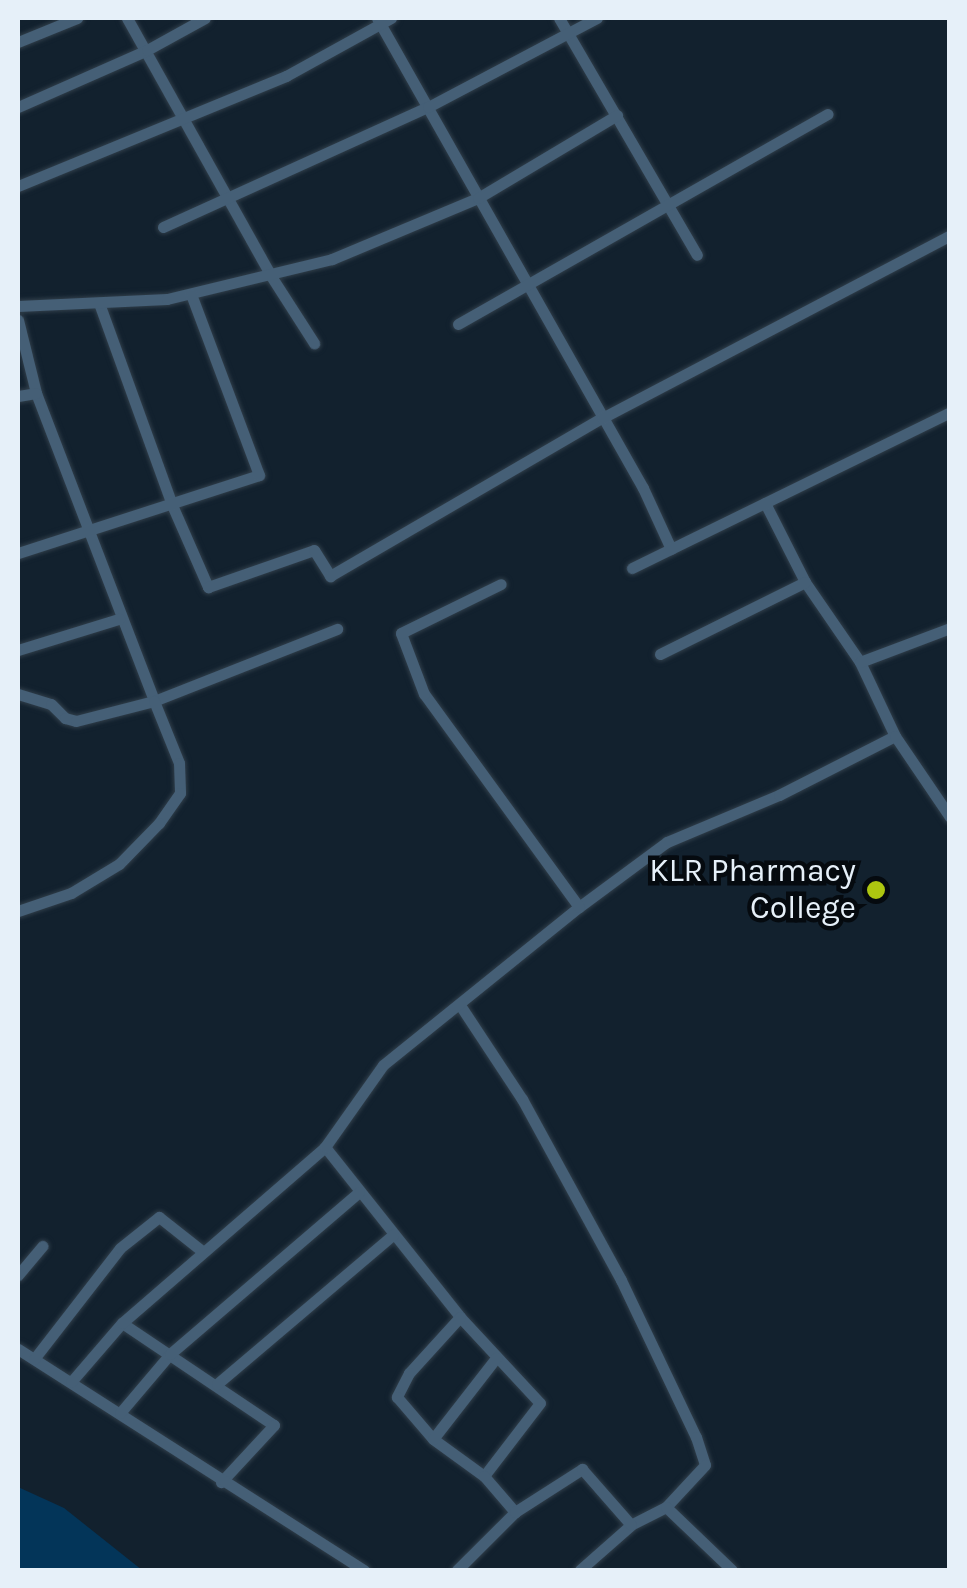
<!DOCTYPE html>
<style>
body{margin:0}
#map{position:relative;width:967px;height:1588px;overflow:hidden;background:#12212e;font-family:Karla,sans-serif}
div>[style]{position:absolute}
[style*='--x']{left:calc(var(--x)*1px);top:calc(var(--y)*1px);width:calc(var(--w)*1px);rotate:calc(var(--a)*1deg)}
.green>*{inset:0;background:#033559}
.roads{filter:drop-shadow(0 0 2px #303e4a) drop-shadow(0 0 2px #303e4a)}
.street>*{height:11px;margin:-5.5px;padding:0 5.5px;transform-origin:5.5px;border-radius:5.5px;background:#455f76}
.dots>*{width:28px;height:28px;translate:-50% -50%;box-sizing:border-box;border:5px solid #050a0f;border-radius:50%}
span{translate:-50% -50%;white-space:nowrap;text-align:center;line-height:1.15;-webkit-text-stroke:9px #050a0f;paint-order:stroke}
.poi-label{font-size:32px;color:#e6f0f9}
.right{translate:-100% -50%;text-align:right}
.frame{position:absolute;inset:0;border:20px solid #e6f0f9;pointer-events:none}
</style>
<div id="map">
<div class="green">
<i style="clip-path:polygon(18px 1487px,64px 1508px,142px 1570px,18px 1570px)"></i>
</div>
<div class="roads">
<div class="street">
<i style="--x:127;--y:18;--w:295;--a:60.8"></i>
<i style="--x:271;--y:276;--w:80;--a:57.3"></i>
<i style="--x:377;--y:18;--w:540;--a:60.49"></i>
<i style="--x:643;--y:488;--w:67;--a:65.3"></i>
<i style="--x:559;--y:18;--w:274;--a:59.8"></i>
<i style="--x:18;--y:42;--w:64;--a:-22.1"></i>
<i style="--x:18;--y:107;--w:141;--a:-23.8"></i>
<i style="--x:147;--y:50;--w:66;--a:-28.9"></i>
<i style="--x:18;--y:186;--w:290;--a:-22.3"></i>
<i style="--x:286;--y:76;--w:120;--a:-28.9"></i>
<i style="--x:163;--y:227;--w:291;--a:-24.4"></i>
<i style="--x:428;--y:107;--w:191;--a:-27.8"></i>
<i style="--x:99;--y:303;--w:215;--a:70.1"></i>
<i style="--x:172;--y:505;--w:90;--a:66.3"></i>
<i style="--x:208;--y:587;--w:112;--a:-19.2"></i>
<i style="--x:314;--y:550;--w:31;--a:58"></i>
<i style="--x:330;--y:576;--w:315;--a:-30.2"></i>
<i style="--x:602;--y:418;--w:393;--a:-27.7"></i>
<i style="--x:18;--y:306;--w:149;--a:-2.7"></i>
<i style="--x:167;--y:299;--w:170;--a:-13.6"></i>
<i style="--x:332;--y:259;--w:158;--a:-22.7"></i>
<i style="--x:478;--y:198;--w:162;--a:-30.8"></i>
<i style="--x:18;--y:320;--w:75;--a:76.1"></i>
<i style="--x:36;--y:393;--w:330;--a:69"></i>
<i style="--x:154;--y:701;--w:197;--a:-21.5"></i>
<i style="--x:458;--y:324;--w:425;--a:-29.6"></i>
<i style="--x:18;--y:396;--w:18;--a:-9"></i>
<i style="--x:765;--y:503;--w:89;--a:63.1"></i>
<i style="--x:805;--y:582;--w:97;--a:55.5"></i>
<i style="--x:860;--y:662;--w:82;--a:64.7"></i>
<i style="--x:18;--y:553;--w:253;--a:-17.9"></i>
<i style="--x:259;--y:475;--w:193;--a:-110.6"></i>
<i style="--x:632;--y:568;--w:354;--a:-26.1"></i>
<i style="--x:18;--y:650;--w:106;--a:-17.1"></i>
<i style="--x:660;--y:654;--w:162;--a:-26.4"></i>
<i style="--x:860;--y:662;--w:96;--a:-20.7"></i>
<i style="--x:18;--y:694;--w:34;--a:17"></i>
<i style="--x:51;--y:704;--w:20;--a:45"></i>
<i style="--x:65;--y:718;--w:11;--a:15"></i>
<i style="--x:76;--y:721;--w:81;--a:-14.4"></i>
<i style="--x:154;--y:701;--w:67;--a:68"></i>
<i style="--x:179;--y:763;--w:30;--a:88"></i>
<i style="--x:180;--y:793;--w:37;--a:125"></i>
<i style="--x:159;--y:823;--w:57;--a:134.3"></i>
<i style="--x:119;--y:864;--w:56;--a:148.9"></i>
<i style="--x:71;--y:893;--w:56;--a:161.2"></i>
<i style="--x:579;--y:907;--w:109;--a:-36.5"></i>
<i style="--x:667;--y:842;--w:121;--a:-22.8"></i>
<i style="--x:779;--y:795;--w:130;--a:-27"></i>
<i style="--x:895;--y:736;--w:98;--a:55.8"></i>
<i style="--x:460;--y:1005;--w:113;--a:56.6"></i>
<i style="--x:522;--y:1099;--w:206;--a:61.3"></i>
<i style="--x:621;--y:1280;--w:174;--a:64.5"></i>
<i style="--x:696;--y:1437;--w:29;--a:72"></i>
<i style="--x:705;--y:1465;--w:57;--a:132.9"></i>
<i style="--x:666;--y:1507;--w:39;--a:153"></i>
<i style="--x:631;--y:1525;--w:68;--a:138.6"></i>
<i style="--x:325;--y:1147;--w:217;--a:51.5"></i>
<i style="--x:460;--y:1317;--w:117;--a:47.1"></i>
<i style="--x:540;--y:1403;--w:92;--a:127.5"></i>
<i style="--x:18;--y:1275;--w:38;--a:-50"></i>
<i style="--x:460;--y:1317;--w:76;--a:132.3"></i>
<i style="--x:409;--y:1373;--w:27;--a:117"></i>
<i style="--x:397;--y:1397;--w:55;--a:49.4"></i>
<i style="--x:433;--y:1439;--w:63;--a:36"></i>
<i style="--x:484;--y:1476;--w:48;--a:49.3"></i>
<i style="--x:122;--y:1323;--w:183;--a:33.9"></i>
<i style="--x:274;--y:1425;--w:78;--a:132.9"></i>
<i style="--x:18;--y:1349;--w:411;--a:32.6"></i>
<i style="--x:34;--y:1359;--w:140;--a:-52.2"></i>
<i style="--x:120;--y:1248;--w:50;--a:-38.5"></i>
<i style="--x:159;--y:1217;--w:55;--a:38.3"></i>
<i style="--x:71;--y:1382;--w:78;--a:-49.2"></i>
<i style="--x:122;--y:1323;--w:269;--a:-40.9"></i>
<i style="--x:325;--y:1147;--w:100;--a:-54.7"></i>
<i style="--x:383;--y:1065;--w:252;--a:-38.9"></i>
<i style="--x:579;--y:907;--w:263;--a:-126"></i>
<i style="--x:424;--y:694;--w:65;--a:-110.7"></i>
<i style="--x:401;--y:633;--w:111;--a:-26.1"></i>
<i style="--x:217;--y:1384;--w:231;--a:-40.3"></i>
<i style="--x:120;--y:1413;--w:77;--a:-49.7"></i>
<i style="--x:170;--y:1354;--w:249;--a:-40.6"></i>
<i style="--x:433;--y:1439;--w:103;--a:-52.1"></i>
<i style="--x:666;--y:1507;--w:91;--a:43.7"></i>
<i style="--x:457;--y:1570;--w:82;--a:-45"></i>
<i style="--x:515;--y:1512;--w:80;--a:-32.7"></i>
<i style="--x:582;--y:1469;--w:74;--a:48.8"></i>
</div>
</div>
<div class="dots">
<i style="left:876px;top:890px;background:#adc610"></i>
</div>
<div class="poi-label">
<span class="right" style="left:856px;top:890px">KLR Pharmacy<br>College</span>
</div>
<div class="frame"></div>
</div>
